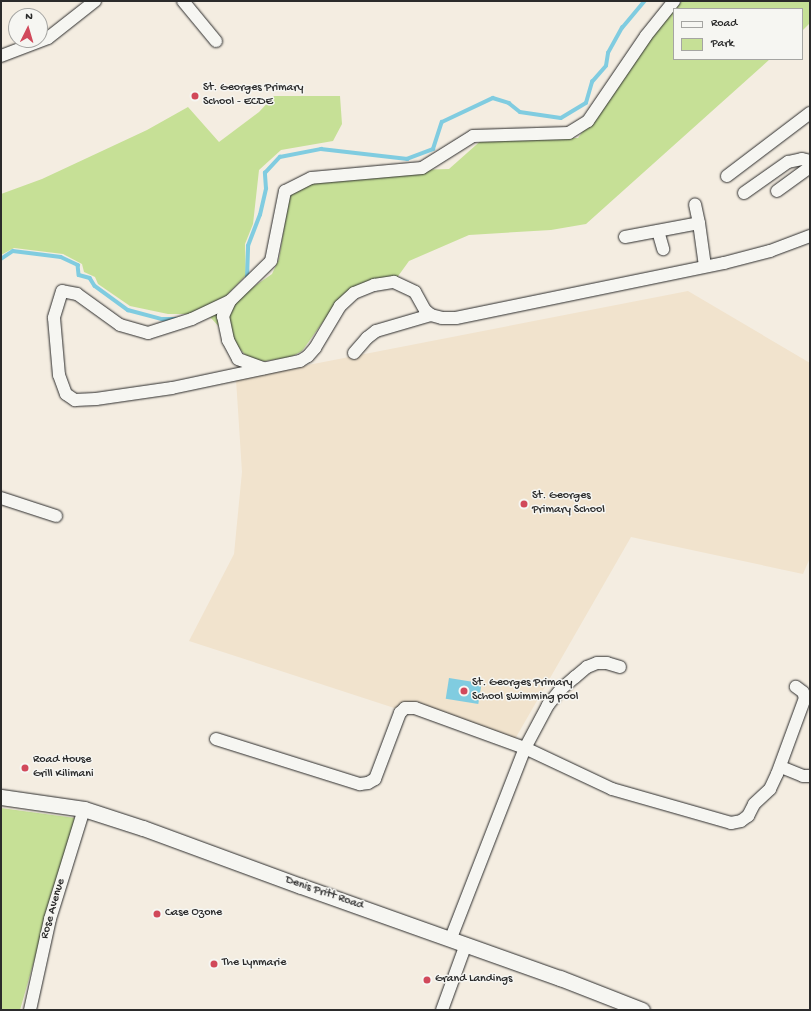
<!DOCTYPE html>
<style>
body{margin:0}
#map{position:relative;width:811px;height:1011px;overflow:hidden;background:#f4ede1;font-family:"Gochi Hand",sans-serif}
div>[style]{position:absolute}
[style*='--x']{left:calc(var(--x)*1px);top:calc(var(--y)*1px);width:calc(var(--w)*1px);rotate:calc(var(--a)*1deg)}
.built>*{inset:0;background:#f1e3cd}
.green>*{inset:0;background:#c6e096}
.water>*{inset:0;background:#80cce0;transform-origin:0 0}
.stream>*{height:3.5px;margin:-1.75px;padding:0 1.75px;transform-origin:1.75px;border-radius:1.75px;background:#80cce0}
.roads{filter:drop-shadow(0 0 1px #2b2b2b) drop-shadow(0 0 1px #2b2b2b)}
.minor>*{height:12px;margin:-6px;padding:0 6px;transform-origin:6px;border-radius:6px;background:#f6f6f2}
.major>*{height:15px;margin:-7.5px;padding:0 7.5px;transform-origin:7.5px;border-radius:7.5px;background:#f6f6f2}
.dots>*{width:11px;height:11px;translate:-50% -50%;box-sizing:border-box;border:2px solid #f6f6f2;border-radius:50%}
span{translate:-50% -50%;white-space:nowrap;text-align:center;line-height:1.15;-webkit-text-stroke:3px #f6f6f2;paint-order:stroke}
.poi-label{font-size:12px;color:#2b2b2b}
.left{translate:0 -50%;text-align:left}
.street-label{font-size:12px;color:#2b2b2b}
.frame{position:absolute;inset:0;border:2px solid #2b2b2b;pointer-events:none}
.legend{position:absolute;left:673px;top:8px;width:130px;height:52px;box-sizing:border-box;background:#f6f6f2;border:1px solid #a5a5a2;margin:0;padding:5px 7px;list-style:none;font-size:12px;color:#2b2b2b}
.legend li{display:flex;align-items:center;gap:8px;height:20px}
.legend b{width:20px;border:1px solid #a5a5a2}
.north{position:absolute;left:8px;top:8px;width:40px;height:40px;box-sizing:border-box;background:#f6f6f2;border:1px solid #a5a5a2;border-radius:50%;rotate:5deg;font-size:11px;font-weight:700;line-height:16px;text-align:center;color:#2b2b2b}
.north::after{content:'';display:block;margin:auto;width:14px;height:18px;background:#d1495b;clip-path:polygon(50% 0,100% 100%,50% 72%,0 100%)}
</style>
<div id="map">
<div class="built">
<i style="clip-path:polygon(688px 291px,810px 363px,810px 558px,803px 574px,631px 537px,511px 746px,189px 641px,234px 554px,242px 472px,236px 379px)"></i>
</div>
<div class="green">
<i style="clip-path:polygon(682px 1px,810px 1px,810px 23px,802px 31px,802px 9px,675px 9px)"></i>
<i style="clip-path:polygon(674px 10px,674px 59px,770px 59px,586px 224px,551px 230px,469px 235px,409px 261px,396px 279px,374px 279px,352px 292px,325px 319px,302px 351px,291px 357px,253px 363px,210px 317px,272px 274px,279px 259px,290px 192px,300px 183px,381px 171px,449px 169px,485px 137px,578px 138px,653px 34px)"></i>
<i style="clip-path:polygon(274px 96px,340px 96px,342px 124px,333px 141px,281px 150px,259px 170px,253px 224px,245px 244px,246px 275px,226px 296px,190px 314px,168px 314px,130px 306px,98px 284px,95px 277px,84px 272px,82px 264px,63px 254px,14px 248px,1px 255px,1px 194px,42px 179px,147px 130px,188px 107px,219px 142px,259px 112px)"></i>
<i style="clip-path:polygon(1px 808px,75px 818px,20px 1010px,1px 1010px)"></i>
</div>
<div class="water">
<i style="left:449px;top:678px;width:33px;height:21px;rotate:9deg"></i>
</div>
<div class="stream">
<i style="--x:1;--y:259;--w:14;--a:-34"></i>
<i style="--x:13;--y:251;--w:48;--a:7.1"></i>
<i style="--x:61;--y:257;--w:19;--a:25"></i>
<i style="--x:78;--y:265;--w:10;--a:84"></i>
<i style="--x:79;--y:275;--w:11;--a:15"></i>
<i style="--x:90;--y:278;--w:9;--a:58"></i>
<i style="--x:95;--y:286;--w:41;--a:36"></i>
<i style="--x:128;--y:310;--w:35;--a:15"></i>
<i style="--x:162;--y:319;--w:15;--a:0"></i>
<i style="--x:247;--y:278;--w:32;--a:-88"></i>
<i style="--x:248;--y:246;--w:33;--a:-69"></i>
<i style="--x:260;--y:215;--w:27;--a:-77"></i>
<i style="--x:266;--y:189;--w:16;--a:-94"></i>
<i style="--x:265;--y:173;--w:22;--a:-47"></i>
<i style="--x:280;--y:157;--w:42;--a:-11"></i>
<i style="--x:321;--y:149;--w:87;--a:6.6"></i>
<i style="--x:407;--y:159;--w:28;--a:-21"></i>
<i style="--x:433;--y:149;--w:28;--a:-72"></i>
<i style="--x:442;--y:122;--w:56;--a:-25.2"></i>
<i style="--x:493;--y:98;--w:17;--a:17"></i>
<i style="--x:509;--y:103;--w:14;--a:39"></i>
<i style="--x:520;--y:112;--w:41;--a:8.3"></i>
<i style="--x:561;--y:118;--w:29;--a:-31"></i>
<i style="--x:586;--y:103;--w:22;--a:-74"></i>
<i style="--x:592;--y:82;--w:21;--a:-49"></i>
<i style="--x:606;--y:66;--w:13;--a:-81"></i>
<i style="--x:608;--y:53;--w:29;--a:-61"></i>
<i style="--x:622;--y:28;--w:35;--a:-50"></i>
</div>
<div class="roads">
<div class="minor">
<i style="--x:183;--y:1;--w:52;--a:50.5"></i>
<i style="--x:674;--y:1;--w:45;--a:128.7"></i>
<i style="--x:646;--y:36;--w:103;--a:124.3"></i>
<i style="--x:588;--y:121;--w:22;--a:148"></i>
<i style="--x:569;--y:133;--w:96;--a:178.2"></i>
<i style="--x:473;--y:136;--w:60;--a:147.9"></i>
<i style="--x:422;--y:168;--w:111;--a:174.9"></i>
<i style="--x:311;--y:178;--w:29;--a:153"></i>
<i style="--x:285;--y:191;--w:71;--a:101.3"></i>
<i style="--x:271;--y:261;--w:57;--a:135.7"></i>
<i style="--x:230;--y:301;--w:42;--a:154.7"></i>
<i style="--x:192;--y:319;--w:46;--a:162.3"></i>
<i style="--x:148;--y:333;--w:29;--a:-164"></i>
<i style="--x:120;--y:325;--w:53;--a:-144.2"></i>
<i style="--x:77;--y:294;--w:15;--a:-169"></i>
<i style="--x:62;--y:291;--w:28;--a:107"></i>
<i style="--x:54;--y:318;--w:57;--a:85"></i>
<i style="--x:59;--y:375;--w:20;--a:70"></i>
<i style="--x:66;--y:394;--w:11;--a:34"></i>
<i style="--x:75;--y:400;--w:21;--a:-3"></i>
<i style="--x:96;--y:399;--w:77;--a:-8.2"></i>
<i style="--x:172;--y:388;--w:131;--a:-11.9"></i>
<i style="--x:300;--y:361;--w:9;--a:-32"></i>
<i style="--x:308;--y:356;--w:11;--a:-49"></i>
<i style="--x:315;--y:348;--w:49;--a:-59.2"></i>
<i style="--x:340;--y:306;--w:19;--a:-43"></i>
<i style="--x:354;--y:293;--w:22;--a:-22"></i>
<i style="--x:374;--y:285;--w:20;--a:-9"></i>
<i style="--x:394;--y:282;--w:23;--a:25"></i>
<i style="--x:415;--y:292;--w:21;--a:61"></i>
<i style="--x:425;--y:310;--w:8;--a:40"></i>
<i style="--x:431;--y:315;--w:11;--a:15"></i>
<i style="--x:442;--y:318;--w:14;--a:0"></i>
<i style="--x:456;--y:318;--w:274;--a:-11.6"></i>
<i style="--x:724;--y:263;--w:48;--a:-14.6"></i>
<i style="--x:770;--y:251;--w:43;--a:-20.6"></i>
<i style="--x:1;--y:56;--w:50;--a:-21"></i>
<i style="--x:48;--y:38;--w:60;--a:-38.2"></i>
<i style="--x:727;--y:176;--w:104;--a:-37.2"></i>
<i style="--x:777;--y:191;--w:41;--a:-36"></i>
<i style="--x:744;--y:193;--w:54;--a:-35.2"></i>
<i style="--x:788;--y:162;--w:14;--a:-12"></i>
<i style="--x:802;--y:159;--w:8;--a:14"></i>
<i style="--x:699;--y:223;--w:43;--a:82.1"></i>
<i style="--x:658;--y:231;--w:19;--a:74"></i>
<i style="--x:625;--y:237;--w:75;--a:-10.7"></i>
<i style="--x:699;--y:223;--w:19;--a:-102"></i>
<i style="--x:230;--y:301;--w:17;--a:115"></i>
<i style="--x:223;--y:316;--w:25;--a:78"></i>
<i style="--x:228;--y:340;--w:21;--a:62"></i>
<i style="--x:238;--y:359;--w:27;--a:20"></i>
<i style="--x:354;--y:353;--w:20;--a:-49"></i>
<i style="--x:367;--y:338;--w:11;--a:-38"></i>
<i style="--x:376;--y:331;--w:57;--a:-16.2"></i>
<i style="--x:1;--y:498;--w:58;--a:18.1"></i>
<i style="--x:620;--y:667;--w:14;--a:-163"></i>
<i style="--x:607;--y:663;--w:10;--a:180"></i>
<i style="--x:597;--y:663;--w:11;--a:158"></i>
<i style="--x:587;--y:667;--w:16;--a:140"></i>
<i style="--x:575;--y:677;--w:18;--a:139"></i>
<i style="--x:561;--y:689;--w:21;--a:129"></i>
<i style="--x:548;--y:705;--w:49;--a:118.1"></i>
<i style="--x:525;--y:748;--w:96;--a:25.2"></i>
<i style="--x:612;--y:789;--w:124;--a:15.9"></i>
<i style="--x:731;--y:823;--w:10;--a:-11"></i>
<i style="--x:741;--y:821;--w:9;--a:-36"></i>
<i style="--x:748;--y:816;--w:13;--a:-63"></i>
<i style="--x:754;--y:804;--w:22;--a:-43"></i>
<i style="--x:770;--y:789;--w:17;--a:-65"></i>
<i style="--x:777;--y:774;--w:81;--a:-69.8"></i>
<i style="--x:805;--y:698;--w:6;--a:-108"></i>
<i style="--x:803;--y:692;--w:9;--a:-144"></i>
<i style="--x:216;--y:739;--w:151;--a:17.4"></i>
<i style="--x:360;--y:784;--w:8;--a:-7"></i>
<i style="--x:368;--y:783;--w:8;--a:-30"></i>
<i style="--x:375;--y:779;--w:71;--a:-69.3"></i>
<i style="--x:400;--y:713;--w:7;--a:-45"></i>
<i style="--x:405;--y:708;--w:10;--a:0"></i>
<i style="--x:415;--y:708;--w:117;--a:20"></i>
<i style="--x:525;--y:748;--w:204;--a:111.3"></i>
<i style="--x:781;--y:767;--w:24;--a:22"></i>
<i style="--x:803;--y:776;--w:7;--a:0"></i>
<i style="--x:30;--y:1010;--w:93;--a:-77.6"></i>
<i style="--x:50;--y:919;--w:115;--a:-72.8"></i>
<i style="--x:442;--y:1010;--w:70;--a:-70"></i>
</div>
<div class="major">
<i style="--x:1;--y:797;--w:84;--a:8.2"></i>
<i style="--x:84;--y:809;--w:62;--a:17.9"></i>
<i style="--x:143;--y:828;--w:168;--a:20.2"></i>
<i style="--x:301;--y:886;--w:275;--a:19.6"></i>
<i style="--x:560;--y:978;--w:88;--a:21.3"></i>
</div>
</div>
<div class="dots">
<i style="left:195px;top:96px;background:#d1495b"></i>
<i style="left:524px;top:504px;background:#d1495b"></i>
<i style="left:464px;top:691px;background:#d1495b"></i>
<i style="left:25px;top:768px;background:#d1495b"></i>
<i style="left:157px;top:914px;background:#d1495b"></i>
<i style="left:214px;top:964px;background:#d1495b"></i>
<i style="left:427px;top:980px;background:#d1495b"></i>
</div>
<div class="poi-label">
<span class="left" style="left:203px;top:96px">St. Georges Primary<br>School - ECDE</span>
<span class="left" style="left:532px;top:504px">St. Georges<br>Primary School</span>
<span class="left" style="left:472px;top:691px">St. Georges Primary<br>School swimming pool</span>
<span class="left" style="left:33px;top:768px">Road House<br>Grill Kilimani</span>
<span class="left" style="left:165px;top:914px">Case Ozone</span>
<span class="left" style="left:222px;top:964px">The Lynmarie</span>
<span class="left" style="left:435px;top:980px">Grand Landings</span>
</div>
<div class="street-label">
<span style="left:324px;top:894px;rotate:19deg">Denis Pritt Road</span>
<span style="left:54px;top:909px;rotate:-74deg">Rose Avenue</span>
</div>
<div class="frame"></div>
<ul class="legend">
<li><b style="height:5px;background:#f6f6f2"></b>Road</li>
<li><b style="height:11px;background:#c6e096"></b>Park</li>
</ul>
<div class="north">N</div>
</div>
